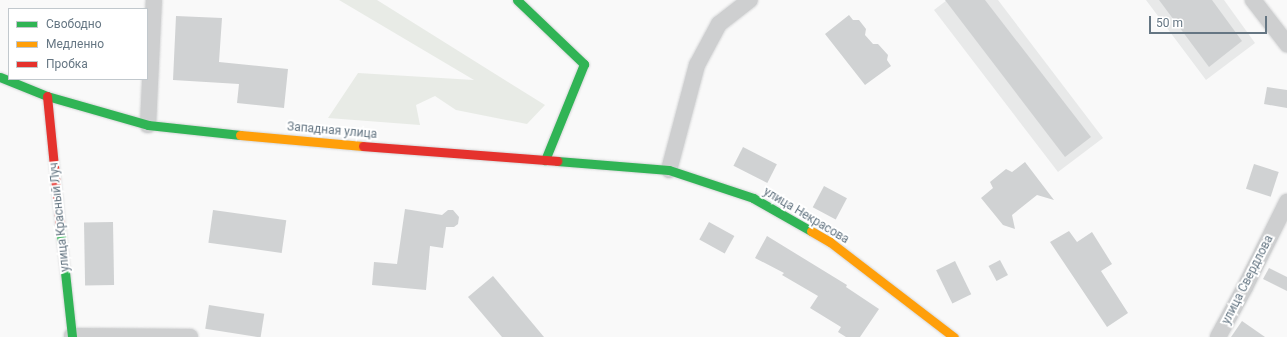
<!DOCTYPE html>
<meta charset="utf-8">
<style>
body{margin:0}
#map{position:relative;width:1287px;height:337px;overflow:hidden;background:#f9f9f9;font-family:Roboto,sans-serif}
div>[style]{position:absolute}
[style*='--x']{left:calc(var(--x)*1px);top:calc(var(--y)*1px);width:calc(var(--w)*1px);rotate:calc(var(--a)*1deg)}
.built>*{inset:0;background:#e8e9e9}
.green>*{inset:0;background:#e8ebe6}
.building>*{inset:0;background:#d0d2d3;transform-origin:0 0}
.roads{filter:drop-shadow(0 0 1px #d5d6d7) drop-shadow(0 0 1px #d5d6d7)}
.street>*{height:16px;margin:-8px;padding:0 8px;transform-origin:8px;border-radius:8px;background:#cecfd0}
.fast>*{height:9px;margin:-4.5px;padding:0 4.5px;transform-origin:4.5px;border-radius:4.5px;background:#30b455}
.slow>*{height:9px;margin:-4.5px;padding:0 4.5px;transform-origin:4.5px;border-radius:4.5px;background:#ff9f0a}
.jam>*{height:9px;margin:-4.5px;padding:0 4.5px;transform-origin:4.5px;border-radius:4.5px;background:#e5322d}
span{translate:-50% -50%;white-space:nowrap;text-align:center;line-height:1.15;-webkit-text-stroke:4px #fff;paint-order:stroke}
.street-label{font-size:12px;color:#657683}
.legend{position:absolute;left:8px;top:8px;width:140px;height:72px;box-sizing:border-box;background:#fff;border:1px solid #c1c8cd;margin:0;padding:5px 7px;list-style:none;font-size:12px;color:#657683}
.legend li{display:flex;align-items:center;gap:8px;height:20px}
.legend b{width:20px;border:1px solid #c1c8cd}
.scale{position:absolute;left:1149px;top:16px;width:118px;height:18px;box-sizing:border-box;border:2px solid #657683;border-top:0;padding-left:5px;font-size:12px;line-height:14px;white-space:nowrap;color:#657683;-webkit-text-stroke:3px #fff;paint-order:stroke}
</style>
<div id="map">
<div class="built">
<i style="clip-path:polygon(947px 0,998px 0,1103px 138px,1058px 172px,934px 10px)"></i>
<i style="clip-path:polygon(1146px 0,1224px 0,1255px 43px,1206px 80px)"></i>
</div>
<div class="green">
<i style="clip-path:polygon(339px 0,377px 0,545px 105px,527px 124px,456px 110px,435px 96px,416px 105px,420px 125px,328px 118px,358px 73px,474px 80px)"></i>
</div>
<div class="building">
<i style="clip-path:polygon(945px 0,985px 0,1091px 137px,1065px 157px)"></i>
<i style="clip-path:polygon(1159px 0,1212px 0,1242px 41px,1209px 67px)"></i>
<i style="clip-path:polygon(849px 15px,853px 20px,859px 20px,866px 29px,865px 35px,873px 44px,878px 44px,888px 55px,887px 60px,891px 66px,865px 85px,825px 34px)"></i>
<i style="clip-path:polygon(176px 16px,222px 18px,219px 62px,288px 69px,284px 108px,237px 103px,239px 84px,173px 80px)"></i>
<i style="clip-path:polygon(1267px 87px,1287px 90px,1287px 108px,1264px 104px)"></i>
<i style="left:743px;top:147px;width:38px;height:21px;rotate:27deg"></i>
<i style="clip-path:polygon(1025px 162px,1054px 200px,1037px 195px,1012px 215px,1015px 229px,1003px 225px,981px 198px,993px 188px,990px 182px,1006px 169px,1012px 172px)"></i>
<i style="left:1254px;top:164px;width:26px;height:26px;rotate:18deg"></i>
<i style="left:824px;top:186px;width:26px;height:24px;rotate:28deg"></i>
<i style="clip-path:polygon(405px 209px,442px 215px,448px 210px,453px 210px,459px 217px,458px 224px,454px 227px,446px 227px,443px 248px,430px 246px,426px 290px,372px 285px,374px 262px,397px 264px)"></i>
<i style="left:213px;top:210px;width:74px;height:33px;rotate:8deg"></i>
<i style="left:113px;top:222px;width:63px;height:29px;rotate:89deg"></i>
<i style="left:709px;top:222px;width:29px;height:20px;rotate:29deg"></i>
<i style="clip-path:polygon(1069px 231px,1077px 242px,1092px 232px,1112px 264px,1101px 271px,1128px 313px,1107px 327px,1050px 242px)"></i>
<i style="clip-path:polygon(767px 236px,847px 285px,846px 287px,879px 309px,860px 337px,846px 337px,838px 332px,841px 327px,810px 308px,818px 296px,782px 275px,784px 273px,755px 258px)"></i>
<i style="left:1000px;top:260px;width:17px;height:13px;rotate:62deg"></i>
<i style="left:955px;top:261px;width:37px;height:21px;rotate:64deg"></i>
<i style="clip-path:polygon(1269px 268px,1287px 277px,1287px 291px,1263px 279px)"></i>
<i style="clip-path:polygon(493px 276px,544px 337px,502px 337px,468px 297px)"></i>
<i style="left:209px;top:305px;width:56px;height:24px;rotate:9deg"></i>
<i style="clip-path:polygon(1242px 321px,1265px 337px,1231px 337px)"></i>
</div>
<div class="roads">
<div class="street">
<i style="--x:1253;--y:0;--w:56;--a:52.3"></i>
<i style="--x:148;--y:125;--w:125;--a:-87.3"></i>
<i style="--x:669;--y:170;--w:109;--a:-75.1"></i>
<i style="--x:697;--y:65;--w:47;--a:-61.8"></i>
<i style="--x:719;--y:24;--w:39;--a:-38"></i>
<i style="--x:72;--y:336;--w:118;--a:0.5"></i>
<i style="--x:1218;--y:337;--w:57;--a:-61.6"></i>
<i style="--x:1245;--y:287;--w:95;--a:-63.7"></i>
</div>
<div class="fast">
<i style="--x:517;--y:0;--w:93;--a:43.7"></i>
<i style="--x:584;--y:64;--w:104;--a:112.1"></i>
<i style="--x:0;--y:77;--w:51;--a:22"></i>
<i style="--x:47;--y:96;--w:105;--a:16"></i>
<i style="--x:148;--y:125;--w:93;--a:6.2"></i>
<i style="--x:557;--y:161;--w:112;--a:4.6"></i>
<i style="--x:669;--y:170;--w:89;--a:18.4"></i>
<i style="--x:753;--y:198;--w:67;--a:29.6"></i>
<i style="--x:60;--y:226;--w:112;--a:83.8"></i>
</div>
<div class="slow">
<i style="--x:240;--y:135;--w:123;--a:5.1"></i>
<i style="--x:811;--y:231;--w:22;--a:30"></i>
<i style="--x:830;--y:242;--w:156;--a:37.5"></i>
</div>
<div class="jam">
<i style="--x:47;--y:96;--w:131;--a:84.3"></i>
<i style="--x:363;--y:146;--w:195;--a:4.4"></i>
</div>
</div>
<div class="street-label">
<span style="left:332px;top:131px;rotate:5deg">Западная улица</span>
<span style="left:806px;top:216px;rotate:31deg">улица Некрасова</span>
<span style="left:60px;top:217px;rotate:-96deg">улица Красный Луч</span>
<span style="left:1248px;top:280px;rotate:-63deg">улица Свердлова</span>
</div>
<ul class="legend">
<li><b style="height:5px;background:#30b455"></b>Свободно</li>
<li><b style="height:5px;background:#ff9f0a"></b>Медленно</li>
<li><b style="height:5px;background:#e5322d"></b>Пробка</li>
</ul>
<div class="scale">50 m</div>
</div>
